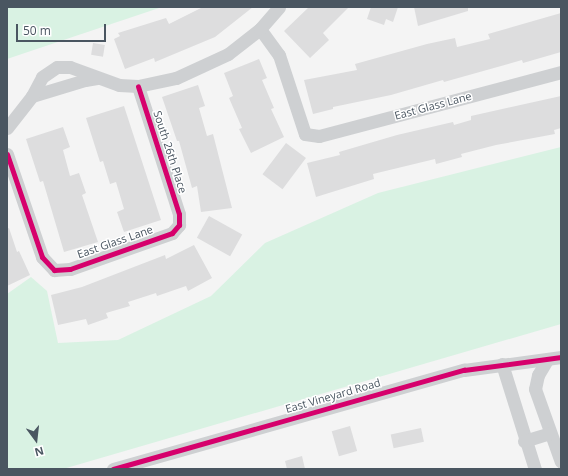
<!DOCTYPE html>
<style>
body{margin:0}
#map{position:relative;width:568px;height:476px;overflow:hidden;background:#f4f4f4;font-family:"Open Sans",sans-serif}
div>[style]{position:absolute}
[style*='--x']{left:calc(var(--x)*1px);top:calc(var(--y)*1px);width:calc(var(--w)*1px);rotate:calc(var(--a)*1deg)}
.green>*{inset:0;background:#d9f2e3}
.building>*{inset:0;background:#ddddde;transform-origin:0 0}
.minor>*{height:13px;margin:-6.5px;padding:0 6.5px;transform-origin:6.5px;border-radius:6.5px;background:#ced0d2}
.cycleway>*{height:5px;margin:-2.5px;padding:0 2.5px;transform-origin:2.5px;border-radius:2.5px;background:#d6006c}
span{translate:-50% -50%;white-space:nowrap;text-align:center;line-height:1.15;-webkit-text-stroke:3px #fff;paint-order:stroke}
.street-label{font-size:11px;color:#4a5661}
.frame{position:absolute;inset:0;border:8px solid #4a5661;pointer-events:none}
.north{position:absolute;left:16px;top:420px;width:40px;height:40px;-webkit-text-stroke:3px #fff;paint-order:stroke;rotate:165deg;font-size:11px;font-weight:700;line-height:16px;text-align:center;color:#4a5661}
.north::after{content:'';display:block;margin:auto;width:14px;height:18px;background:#4a5661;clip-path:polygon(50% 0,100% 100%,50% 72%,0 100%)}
.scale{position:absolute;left:16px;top:24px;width:90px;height:18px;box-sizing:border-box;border:2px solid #4a5661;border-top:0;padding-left:5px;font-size:12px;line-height:14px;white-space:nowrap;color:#4a5661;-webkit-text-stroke:3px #fff;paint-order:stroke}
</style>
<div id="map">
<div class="green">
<i style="clip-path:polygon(7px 7px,162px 7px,7px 59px)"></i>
<i style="clip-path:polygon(561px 147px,561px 324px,63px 469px,7px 469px,7px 294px,31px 277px,47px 291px,58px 343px,118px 340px,211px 296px,265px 243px,378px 193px)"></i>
</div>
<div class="building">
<i style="clip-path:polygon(203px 7px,253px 7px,215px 37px,155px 62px,154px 58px,125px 69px,114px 39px,120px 36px,118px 33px,166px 18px,169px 24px)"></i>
<i style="clip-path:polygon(309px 7px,349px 7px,323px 33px,329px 40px,310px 58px,284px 31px)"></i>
<i style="clip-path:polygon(371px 7px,398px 7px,393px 22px,386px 19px,384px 25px,367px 19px)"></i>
<i style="clip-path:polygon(414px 7px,468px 7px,468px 11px,418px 26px)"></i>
<i style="clip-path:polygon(561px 13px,561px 52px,523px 63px,522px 60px,444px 82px,443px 80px,391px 95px,333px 107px,333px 109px,313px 114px,304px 80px,357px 70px,355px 64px,427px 44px,455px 38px,457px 47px,490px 39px,488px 34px)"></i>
<i style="left:93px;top:43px;width:12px;height:12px;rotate:9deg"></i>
<i style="clip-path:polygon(259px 59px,267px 78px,262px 80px,274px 108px,271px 109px,284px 137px,251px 153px,239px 129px,242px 128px,229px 98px,233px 96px,224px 73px)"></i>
<i style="clip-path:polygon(198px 85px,205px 106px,199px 108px,207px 136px,213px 134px,232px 208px,201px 212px,197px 186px,192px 188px,179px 141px,177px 141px,162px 97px)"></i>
<i style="clip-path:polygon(561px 96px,561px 128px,554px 130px,555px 134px,496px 145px,461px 154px,462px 157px,436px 164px,435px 159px,373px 174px,374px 179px,316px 197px,307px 163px,340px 155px,339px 152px,397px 135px,453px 122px,454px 125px,471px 120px,471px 116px)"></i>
<i style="clip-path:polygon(124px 106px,161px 220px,124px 232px,117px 212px,124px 209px,116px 182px,110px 184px,103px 161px,100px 162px,86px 118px)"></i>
<i style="clip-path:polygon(63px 127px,70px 147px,63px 150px,70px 176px,79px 173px,86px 193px,82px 195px,98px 242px,64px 252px,43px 181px,40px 182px,26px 139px)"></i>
<i style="left:286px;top:143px;width:25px;height:39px;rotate:37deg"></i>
<i style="left:209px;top:216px;width:38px;height:25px;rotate:29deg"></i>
<i style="clip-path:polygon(9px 228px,17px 252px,19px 251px,30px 275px,7px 286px,7px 229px)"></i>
<i style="clip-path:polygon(194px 245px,212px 278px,188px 291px,186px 286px,157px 296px,156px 293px,128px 302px,130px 306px,106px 313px,108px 318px,88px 325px,86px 319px,58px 325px,51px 295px,82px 287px,165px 255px,166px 259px)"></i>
<i style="left:350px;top:426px;width:26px;height:19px;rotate:74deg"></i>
<i style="left:421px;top:428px;width:14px;height:31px;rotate:78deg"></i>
<i style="clip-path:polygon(302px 456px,305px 469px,287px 469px,285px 461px)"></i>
</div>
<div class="minor">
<i style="--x:260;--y:29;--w:32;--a:54"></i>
<i style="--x:279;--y:55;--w:83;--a:71.8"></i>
<i style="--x:305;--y:134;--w:14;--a:8"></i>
<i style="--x:319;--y:136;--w:250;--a:-14.8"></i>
<i style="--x:32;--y:96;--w:55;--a:-16.8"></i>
<i style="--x:85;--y:80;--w:12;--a:-9"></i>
<i style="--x:7;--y:128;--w:41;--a:-52"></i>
<i style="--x:32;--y:96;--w:21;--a:-62"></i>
<i style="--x:42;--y:77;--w:18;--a:-34"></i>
<i style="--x:57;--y:67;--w:13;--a:0"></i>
<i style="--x:70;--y:67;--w:52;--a:20.2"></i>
<i style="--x:119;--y:85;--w:19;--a:3"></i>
<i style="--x:138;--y:86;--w:39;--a:-12"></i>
<i style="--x:176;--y:78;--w:57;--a:-24.8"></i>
<i style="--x:228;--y:54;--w:41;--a:-38"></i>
<i style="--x:260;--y:29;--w:29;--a:-49"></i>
<i style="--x:7;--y:154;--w:109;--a:71.2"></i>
<i style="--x:42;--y:257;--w:18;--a:47"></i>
<i style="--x:54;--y:270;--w:16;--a:-4"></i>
<i style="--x:70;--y:269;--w:108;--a:-19.4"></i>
<i style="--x:172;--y:233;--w:11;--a:-49"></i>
<i style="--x:179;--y:225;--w:11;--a:-90"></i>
<i style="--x:179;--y:214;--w:134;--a:-107.8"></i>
<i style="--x:547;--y:360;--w:17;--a:121"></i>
<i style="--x:538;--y:375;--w:14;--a:102"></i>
<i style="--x:535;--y:389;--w:77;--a:70.4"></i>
<i style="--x:502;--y:364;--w:110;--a:72.6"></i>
<i style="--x:524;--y:441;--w:27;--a:-17"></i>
<i style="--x:113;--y:469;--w:365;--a:-15.8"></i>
<i style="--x:464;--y:370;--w:98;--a:-7.6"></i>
</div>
<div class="cycleway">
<i style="--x:7;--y:154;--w:109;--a:71.2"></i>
<i style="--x:42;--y:257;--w:18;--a:47"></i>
<i style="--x:54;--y:270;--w:16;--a:-4"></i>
<i style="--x:70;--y:269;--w:108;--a:-19.4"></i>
<i style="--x:172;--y:233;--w:11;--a:-49"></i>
<i style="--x:179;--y:225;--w:11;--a:-90"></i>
<i style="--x:179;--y:214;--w:134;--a:-107.8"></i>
<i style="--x:113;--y:469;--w:365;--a:-15.8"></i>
<i style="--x:464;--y:370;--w:98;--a:-7.6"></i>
</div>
<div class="street-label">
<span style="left:433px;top:106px;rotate:-15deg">East Glass Lane</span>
<span style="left:170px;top:152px;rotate:72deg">South 26th Place</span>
<span style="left:115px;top:242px;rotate:-19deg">East Glass Lane</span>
<span style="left:333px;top:396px;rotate:-16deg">East Vineyard Road</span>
</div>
<div class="frame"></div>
<div class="north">N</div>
<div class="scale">50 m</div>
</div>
